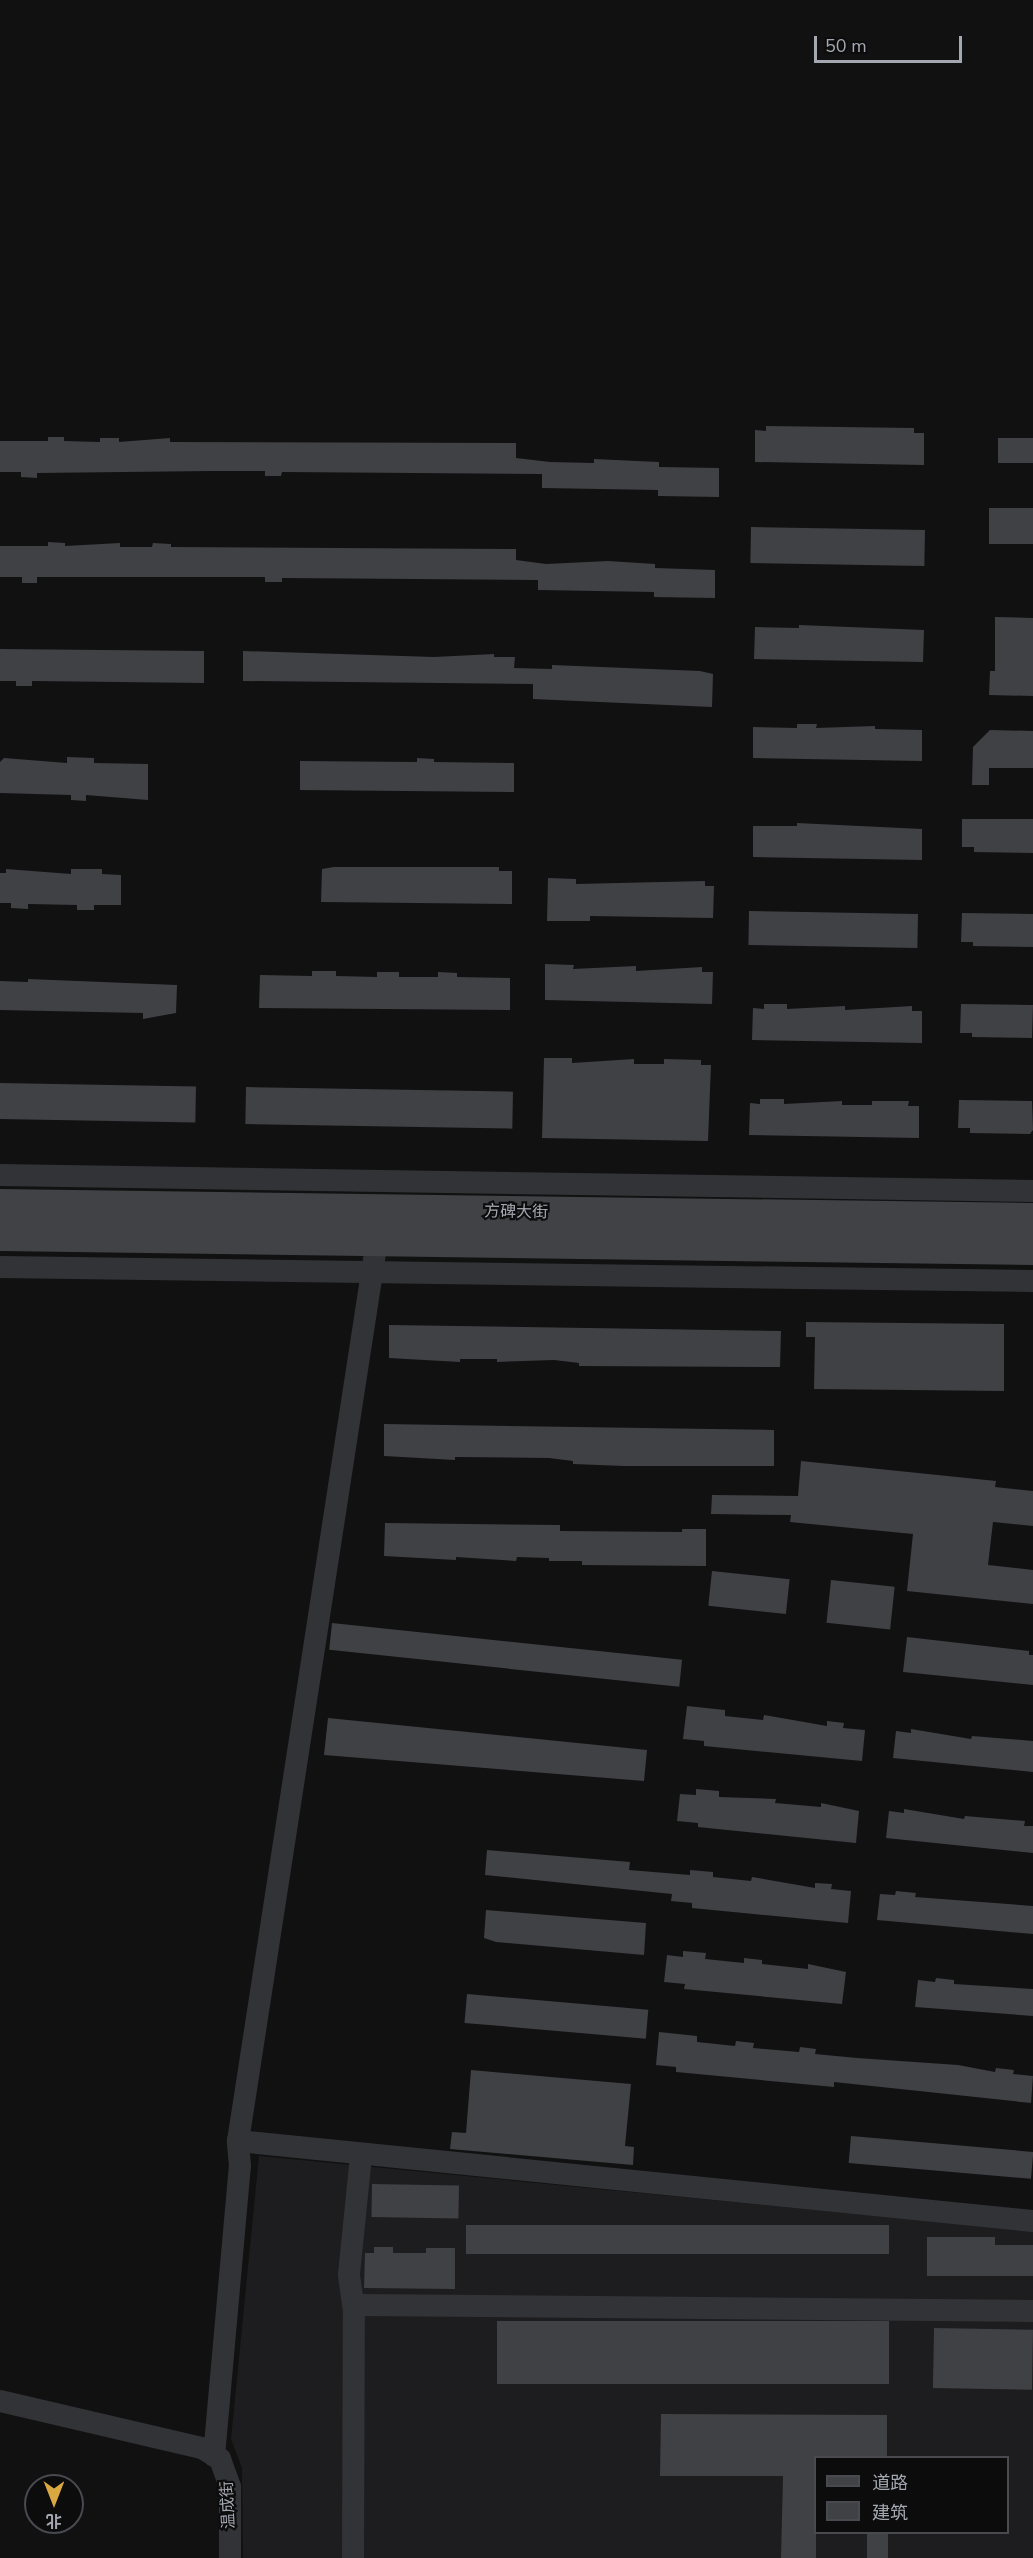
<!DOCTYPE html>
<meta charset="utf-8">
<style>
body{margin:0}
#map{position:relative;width:1033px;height:2558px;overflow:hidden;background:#111112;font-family:"Nunito Sans","Noto Sans SC",sans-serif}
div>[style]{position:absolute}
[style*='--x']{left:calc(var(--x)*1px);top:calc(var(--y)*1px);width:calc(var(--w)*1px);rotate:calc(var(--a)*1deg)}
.built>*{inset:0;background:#1d1d1f}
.building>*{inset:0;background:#404145;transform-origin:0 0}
.street>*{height:22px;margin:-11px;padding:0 11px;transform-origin:11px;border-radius:11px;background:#323336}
.secondary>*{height:32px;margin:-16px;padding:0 16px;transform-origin:16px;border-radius:16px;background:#414246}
span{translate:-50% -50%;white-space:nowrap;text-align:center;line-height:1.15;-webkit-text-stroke:4.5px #0c0c0d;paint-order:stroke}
.street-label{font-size:16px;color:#a4a8b1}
.legend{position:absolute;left:814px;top:2456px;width:195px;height:78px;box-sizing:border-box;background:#0c0c0d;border:2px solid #494a4f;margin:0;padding:8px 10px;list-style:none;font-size:18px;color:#a4a8b1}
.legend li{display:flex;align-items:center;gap:12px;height:30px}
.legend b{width:30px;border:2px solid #494a4f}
.north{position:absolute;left:24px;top:2474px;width:60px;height:60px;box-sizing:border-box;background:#0c0c0d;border:2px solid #494a4f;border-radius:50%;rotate:180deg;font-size:16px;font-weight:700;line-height:24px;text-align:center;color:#a4a8b1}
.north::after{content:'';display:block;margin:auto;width:21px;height:27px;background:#daa841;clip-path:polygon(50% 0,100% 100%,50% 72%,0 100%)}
.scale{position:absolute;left:814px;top:36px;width:148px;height:27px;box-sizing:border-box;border:3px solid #a4a8b1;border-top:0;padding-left:8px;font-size:18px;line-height:21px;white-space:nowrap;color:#a4a8b1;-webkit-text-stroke:4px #0c0c0d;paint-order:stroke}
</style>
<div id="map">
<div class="built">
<i style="clip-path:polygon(evenodd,259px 2156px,1033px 2231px,1033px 2558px,243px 2558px,242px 2468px,231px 2439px,259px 2156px,816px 2458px,1008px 2458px,1008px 2532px,816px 2532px,816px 2458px)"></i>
</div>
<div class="building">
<i style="clip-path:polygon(766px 426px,914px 428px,914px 433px,924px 433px,924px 465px,755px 462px,755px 430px,766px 431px)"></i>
<i style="clip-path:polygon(48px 437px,64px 437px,64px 441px,100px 442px,100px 438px,119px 438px,119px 442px,170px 438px,170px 442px,516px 443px,516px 458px,550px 462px,594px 463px,594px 459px,659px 462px,659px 467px,719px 468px,719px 497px,658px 496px,658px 490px,542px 488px,542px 474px,282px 472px,281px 476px,265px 476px,265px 471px,211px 471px,37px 473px,37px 478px,21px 477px,21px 472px,0 472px,0 441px,48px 441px)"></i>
<i style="left:998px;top:438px;width:35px;height:25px"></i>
<i style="left:989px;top:508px;width:44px;height:36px"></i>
<i style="left:751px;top:527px;width:174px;height:36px;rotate:1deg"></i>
<i style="clip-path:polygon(48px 542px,65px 543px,65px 546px,120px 543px,120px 547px,152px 547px,153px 543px,171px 544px,171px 547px,516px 549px,516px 560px,546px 564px,608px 561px,655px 564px,655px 568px,715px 570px,715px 598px,654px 597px,654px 592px,538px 590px,538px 580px,282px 578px,282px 582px,265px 582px,265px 577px,37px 577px,37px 583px,22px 583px,22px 577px,0 577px,0 546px,48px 546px)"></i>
<i style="clip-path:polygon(995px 617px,1033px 618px,1033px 696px,989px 695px,990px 671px,995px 671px)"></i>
<i style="clip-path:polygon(799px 625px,924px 630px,923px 662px,754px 659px,755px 627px,799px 628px)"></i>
<i style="clip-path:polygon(0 649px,204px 651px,204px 683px,32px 681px,32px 686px,16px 686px,16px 681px,0 681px)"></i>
<i style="clip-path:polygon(243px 651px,434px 657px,494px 654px,494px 657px,515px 657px,514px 668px,552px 669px,552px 665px,700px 671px,713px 674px,712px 707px,533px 699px,533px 684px,243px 681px)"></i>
<i style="clip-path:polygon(797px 724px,817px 724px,816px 728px,875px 726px,875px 729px,922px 730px,922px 761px,753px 758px,753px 727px,797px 728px)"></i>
<i style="clip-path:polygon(990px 730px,1033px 731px,1033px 768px,989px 768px,989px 785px,972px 785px,973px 747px)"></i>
<i style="clip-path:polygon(67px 757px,94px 758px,94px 763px,148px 764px,148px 800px,86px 795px,86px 801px,71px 800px,71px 795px,0 793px,0 762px,4px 758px,67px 763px)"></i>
<i style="clip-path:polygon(417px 758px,434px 759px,434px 762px,514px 763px,514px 792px,300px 790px,300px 761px,417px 762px)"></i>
<i style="clip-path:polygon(962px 819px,1033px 819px,1033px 853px,974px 852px,974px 847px,962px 847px)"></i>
<i style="clip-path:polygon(797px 823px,922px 829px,922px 860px,753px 857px,753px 826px,797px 826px)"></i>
<i style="clip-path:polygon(334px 867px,499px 867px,499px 871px,512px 871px,512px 904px,321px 902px,322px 869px)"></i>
<i style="clip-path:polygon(6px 869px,71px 874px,71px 869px,102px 869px,102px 874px,121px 875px,121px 905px,94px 905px,94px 910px,77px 910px,77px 905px,28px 904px,28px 909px,11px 908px,11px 903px,0 903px,0 873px,6px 873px)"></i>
<i style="clip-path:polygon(548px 878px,576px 879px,576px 884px,705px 881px,705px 886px,714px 886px,713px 918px,590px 916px,590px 921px,547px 921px)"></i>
<i style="left:749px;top:911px;width:169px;height:34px;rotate:1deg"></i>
<i style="clip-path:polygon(962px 913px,1033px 914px,1033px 947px,973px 946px,973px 942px,961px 942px)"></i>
<i style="clip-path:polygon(545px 964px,574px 965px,573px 969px,636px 966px,636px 971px,702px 967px,702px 972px,713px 972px,712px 1004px,545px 1000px)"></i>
<i style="clip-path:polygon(312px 971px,336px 971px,336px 976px,377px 977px,377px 972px,399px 972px,399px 977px,438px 977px,438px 972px,457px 973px,457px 977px,510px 978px,510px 1010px,259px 1008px,260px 975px,312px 976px)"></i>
<i style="clip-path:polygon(28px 979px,177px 985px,176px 1013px,143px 1019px,143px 1013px,0 1010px,0 981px,28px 982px)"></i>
<i style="clip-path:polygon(764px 1004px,787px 1004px,787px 1009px,845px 1006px,845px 1010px,912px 1006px,912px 1011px,922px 1011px,922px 1043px,752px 1040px,753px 1008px,764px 1009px)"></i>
<i style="clip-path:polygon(961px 1004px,1033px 1005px,1032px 1038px,972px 1037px,972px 1033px,960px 1033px)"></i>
<i style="clip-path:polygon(544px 1058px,572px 1058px,572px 1063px,634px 1059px,634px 1064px,664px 1064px,664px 1059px,701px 1060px,701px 1065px,711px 1065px,708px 1141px,542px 1138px)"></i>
<i style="left:0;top:1083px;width:196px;height:36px;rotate:1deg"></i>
<i style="left:246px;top:1087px;width:267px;height:37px;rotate:1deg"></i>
<i style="clip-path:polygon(760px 1099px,784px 1099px,784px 1104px,842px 1101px,842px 1105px,872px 1105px,872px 1101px,909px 1101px,908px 1106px,919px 1106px,919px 1138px,749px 1135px,750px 1103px,760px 1104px)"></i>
<i style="clip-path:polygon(959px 1100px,1032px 1101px,1033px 1130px,1030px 1134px,970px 1133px,970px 1128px,958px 1128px)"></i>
<i style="clip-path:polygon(806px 1322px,1004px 1324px,1004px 1391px,814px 1389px,815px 1337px,806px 1337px)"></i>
<i style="clip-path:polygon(389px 1325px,781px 1331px,780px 1367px,579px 1366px,579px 1363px,554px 1360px,497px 1362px,497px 1359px,460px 1359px,460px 1362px,389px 1358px)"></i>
<i style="clip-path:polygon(384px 1424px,774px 1430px,774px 1466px,624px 1466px,573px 1464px,573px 1461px,549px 1458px,455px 1457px,455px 1460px,384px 1456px)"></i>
<i style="clip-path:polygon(801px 1461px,996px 1481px,995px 1487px,1033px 1491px,1033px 1526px,993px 1522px,988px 1565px,1033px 1570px,1033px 1604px,907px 1591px,913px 1534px,790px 1522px,791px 1515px,711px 1514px,712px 1495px,798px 1496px)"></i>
<i style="clip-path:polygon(385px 1523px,560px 1525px,560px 1531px,682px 1532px,682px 1529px,706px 1529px,706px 1566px,582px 1565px,582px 1561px,549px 1561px,549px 1558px,517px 1557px,516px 1561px,456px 1557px,456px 1560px,384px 1556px)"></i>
<i style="left:712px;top:1571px;width:78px;height:35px;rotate:6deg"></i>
<i style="left:831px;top:1580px;width:64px;height:43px;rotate:6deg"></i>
<i style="left:332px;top:1623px;width:352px;height:27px;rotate:6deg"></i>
<i style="clip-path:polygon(907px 1637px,1029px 1651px,1029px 1655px,1033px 1655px,1033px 1685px,903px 1672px)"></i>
<i style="clip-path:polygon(687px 1706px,725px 1710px,725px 1716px,763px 1720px,764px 1715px,827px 1726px,827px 1721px,844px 1723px,843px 1728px,865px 1730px,862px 1761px,704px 1746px,704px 1741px,683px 1739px)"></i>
<i style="clip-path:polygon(328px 1718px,647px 1750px,644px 1781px,324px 1755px)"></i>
<i style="clip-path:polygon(911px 1729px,971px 1739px,972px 1736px,1033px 1741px,1033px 1772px,893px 1758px,896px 1731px,911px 1733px)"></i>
<i style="clip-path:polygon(696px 1789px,719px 1791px,719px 1797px,776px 1799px,775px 1803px,821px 1807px,821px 1803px,859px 1811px,856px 1843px,698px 1827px,698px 1823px,677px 1821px,680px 1794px,696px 1795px)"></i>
<i style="clip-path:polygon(904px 1809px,964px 1819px,965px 1816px,1025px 1821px,1024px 1826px,1033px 1826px,1033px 1853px,886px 1838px,889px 1811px,904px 1813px)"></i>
<i style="clip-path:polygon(487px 1850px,630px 1862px,629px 1870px,690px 1875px,690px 1870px,713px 1872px,713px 1877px,751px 1881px,752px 1877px,815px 1888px,815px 1883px,832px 1884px,831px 1889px,851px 1891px,848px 1923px,692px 1908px,692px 1903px,671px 1901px,672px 1894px,485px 1875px)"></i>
<i style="clip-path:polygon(896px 1891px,916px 1893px,915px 1897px,1033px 1906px,1033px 1934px,877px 1920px,880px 1894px,895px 1895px)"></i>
<i style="clip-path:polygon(486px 1910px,646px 1923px,644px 1955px,496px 1942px,484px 1938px)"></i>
<i style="clip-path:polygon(683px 1951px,706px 1953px,705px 1959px,744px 1963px,744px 1958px,762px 1960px,762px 1964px,808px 1969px,808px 1964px,846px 1972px,842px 2004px,684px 1989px,685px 1984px,664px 1982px,667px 1955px,683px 1957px)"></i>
<i style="clip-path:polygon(936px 1978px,954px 1980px,954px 1984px,1033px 1989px,1033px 2016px,915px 2007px,918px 1980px,935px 1982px)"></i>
<i style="left:467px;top:1994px;width:182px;height:29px;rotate:5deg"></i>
<i style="clip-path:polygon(659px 2032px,697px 2036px,697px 2042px,735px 2046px,736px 2041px,754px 2043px,753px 2048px,799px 2052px,800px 2047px,816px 2049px,815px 2054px,857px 2058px,958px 2065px,995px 2072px,996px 2068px,1014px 2070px,1013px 2074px,1033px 2076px,1031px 2103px,834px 2082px,834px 2087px,676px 2072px,676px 2067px,656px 2065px)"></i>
<i style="clip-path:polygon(471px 2070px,631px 2084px,625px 2146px,634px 2147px,633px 2165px,450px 2149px,452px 2132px,466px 2133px)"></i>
<i style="left:851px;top:2136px;width:183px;height:27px;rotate:5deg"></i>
<i style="left:372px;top:2184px;width:87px;height:33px;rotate:1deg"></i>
<i style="left:466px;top:2225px;width:423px;height:29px"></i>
<i style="clip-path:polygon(927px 2237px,995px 2237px,995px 2245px,1033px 2245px,1033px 2276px,927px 2276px)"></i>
<i style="clip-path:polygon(374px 2247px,393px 2247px,393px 2253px,426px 2253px,426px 2248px,455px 2248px,455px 2289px,364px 2288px,365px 2253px,374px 2253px)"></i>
<i style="left:497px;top:2321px;width:392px;height:63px"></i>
<i style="left:934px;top:2328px;width:99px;height:60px;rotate:1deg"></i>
<i style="clip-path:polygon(661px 2414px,887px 2415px,887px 2457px,816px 2457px,816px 2558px,781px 2558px,783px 2476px,660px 2476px)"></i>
<i style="left:867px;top:2532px;width:21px;height:26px"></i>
</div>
<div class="street">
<i style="--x:0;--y:1175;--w:1033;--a:0.89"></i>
<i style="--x:0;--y:1267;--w:1033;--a:0.78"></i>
<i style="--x:238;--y:2141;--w:799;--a:5.75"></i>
<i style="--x:354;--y:2311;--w:37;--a:-98"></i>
<i style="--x:349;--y:2274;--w:120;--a:-84.2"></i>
<i style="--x:0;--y:2401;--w:207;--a:13.1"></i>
<i style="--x:202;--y:2448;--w:21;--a:31"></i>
<i style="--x:220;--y:2459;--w:30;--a:70"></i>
<i style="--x:230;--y:2487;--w:71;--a:90"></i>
<i style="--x:214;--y:2456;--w:291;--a:-84.9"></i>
<i style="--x:240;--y:2166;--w:25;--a:-95"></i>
<i style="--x:238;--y:2141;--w:912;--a:-81.23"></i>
<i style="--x:353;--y:2558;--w:247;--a:-89.8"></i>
<i style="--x:354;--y:2311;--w:8;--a:-50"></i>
<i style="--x:359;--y:2305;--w:674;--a:0.51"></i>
</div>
<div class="secondary">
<i style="--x:0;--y:1205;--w:1033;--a:0.78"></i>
<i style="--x:0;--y:1235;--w:1033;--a:0.78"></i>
</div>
<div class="street-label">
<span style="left:516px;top:1212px;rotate:1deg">方碑大街</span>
<span style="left:228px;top:2505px;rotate:-93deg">温成街</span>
</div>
<ul class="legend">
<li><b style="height:8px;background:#414246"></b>道路</li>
<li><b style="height:16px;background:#404145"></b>建筑</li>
</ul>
<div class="north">北</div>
<div class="scale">50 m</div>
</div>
